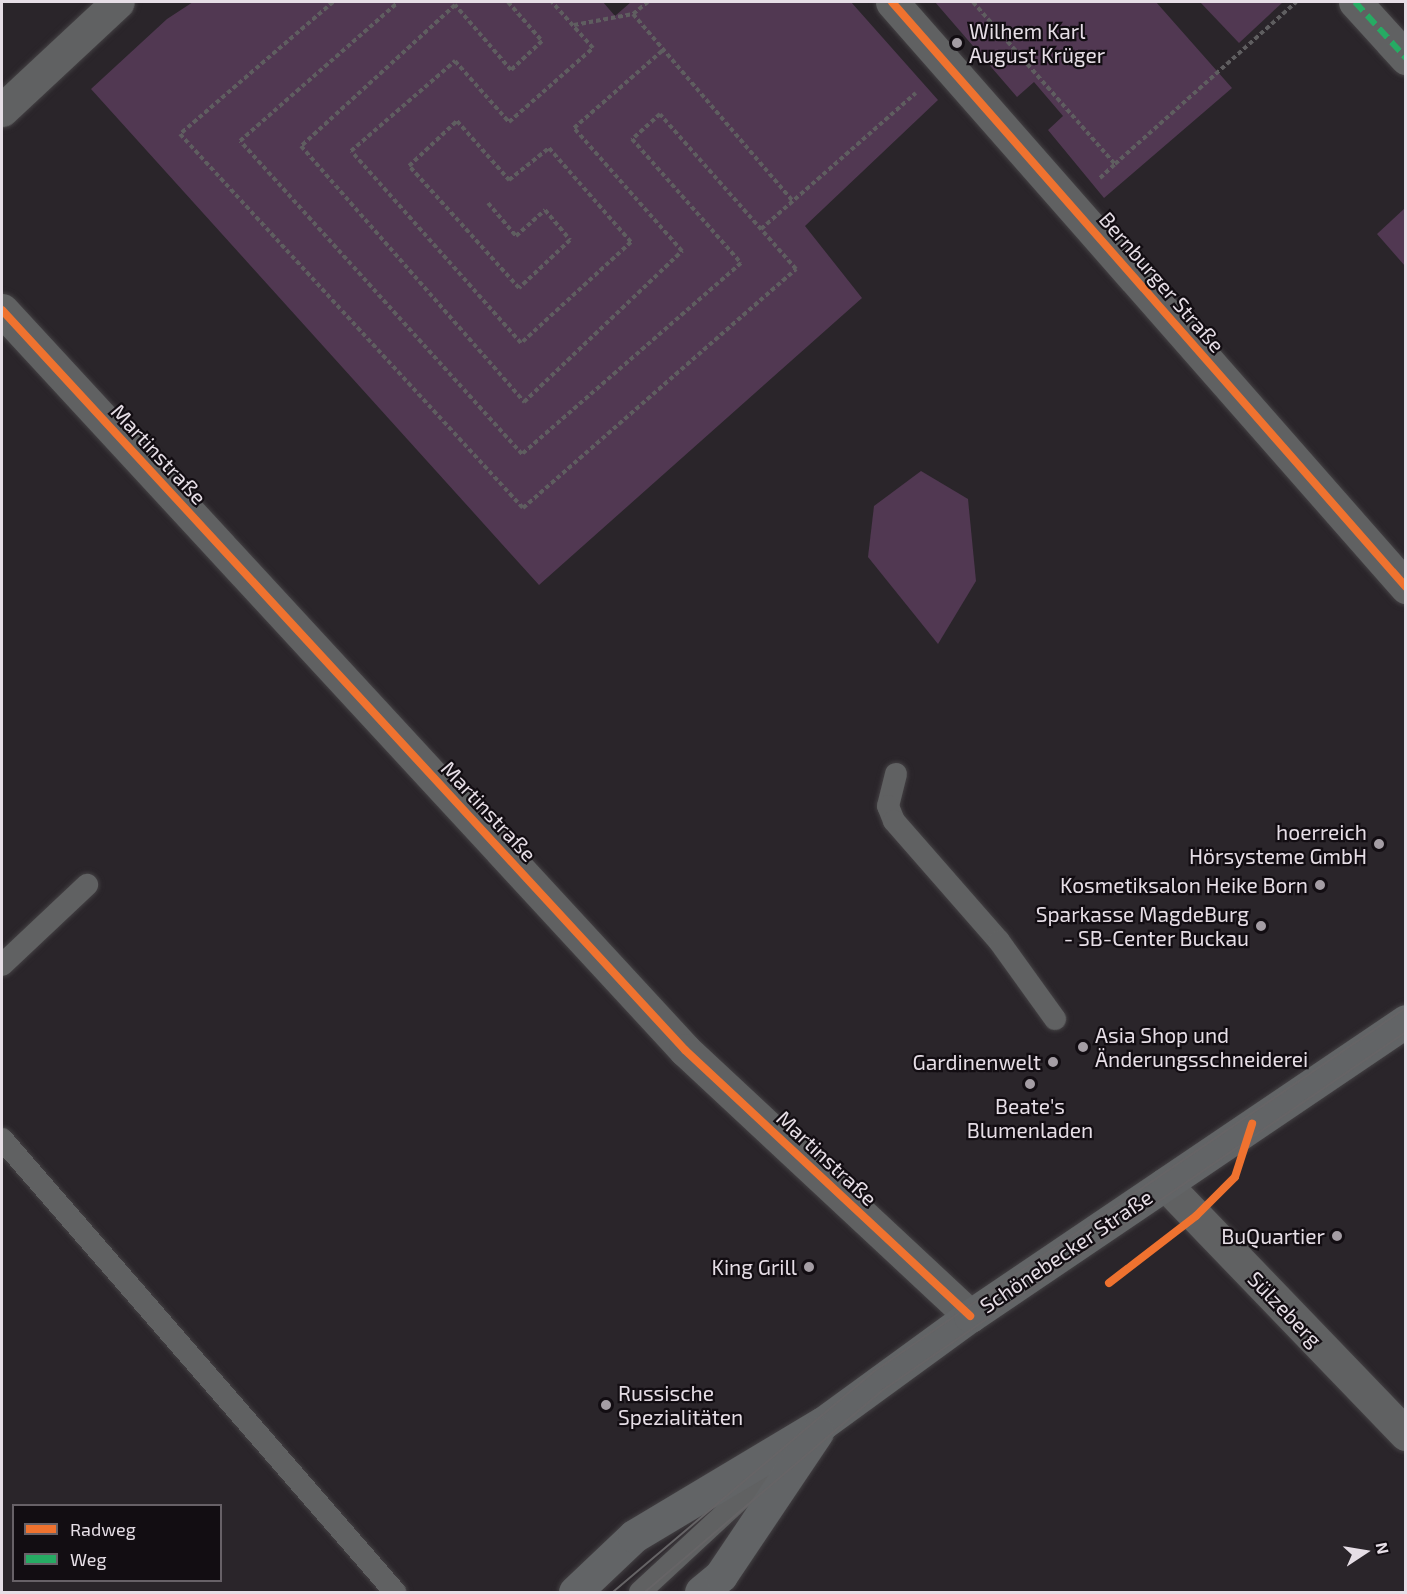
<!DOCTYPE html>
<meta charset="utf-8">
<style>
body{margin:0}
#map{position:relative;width:1407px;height:1594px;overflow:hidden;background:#2a252a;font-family:"Exo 2",sans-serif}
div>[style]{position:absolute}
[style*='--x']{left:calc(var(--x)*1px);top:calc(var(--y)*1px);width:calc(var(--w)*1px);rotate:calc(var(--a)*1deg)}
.green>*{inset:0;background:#513852}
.path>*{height:4px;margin-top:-2px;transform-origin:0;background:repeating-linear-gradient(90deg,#5f5e60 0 4.5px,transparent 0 7.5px)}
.roads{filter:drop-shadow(0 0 2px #434043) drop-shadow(0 0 2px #434043)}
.service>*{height:22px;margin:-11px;padding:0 11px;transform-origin:11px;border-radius:11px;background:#606162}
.minor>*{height:33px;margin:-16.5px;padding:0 16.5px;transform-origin:16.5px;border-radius:16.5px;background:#606162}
.secondary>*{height:33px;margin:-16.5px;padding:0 16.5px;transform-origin:16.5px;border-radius:16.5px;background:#626466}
.tram>*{height:1.5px;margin:-0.75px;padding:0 0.75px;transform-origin:0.75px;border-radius:0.75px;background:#666466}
.quiet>*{height:6px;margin-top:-3px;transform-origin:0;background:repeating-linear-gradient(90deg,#26ab63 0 12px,transparent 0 18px)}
.cycleway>*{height:8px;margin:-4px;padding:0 4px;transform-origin:4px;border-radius:4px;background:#ef722f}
.dots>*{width:16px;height:16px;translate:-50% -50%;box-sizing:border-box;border:3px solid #120d12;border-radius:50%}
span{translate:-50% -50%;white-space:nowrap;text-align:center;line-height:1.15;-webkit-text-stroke:4.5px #120d12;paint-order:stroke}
.poi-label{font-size:21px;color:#e6dee6}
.left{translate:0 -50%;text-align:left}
.right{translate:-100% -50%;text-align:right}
.street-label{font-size:21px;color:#e6dee6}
.frame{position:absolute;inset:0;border:3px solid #e6dee6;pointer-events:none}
.legend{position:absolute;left:12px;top:1504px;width:210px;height:78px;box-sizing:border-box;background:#120d12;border:2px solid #676167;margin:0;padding:8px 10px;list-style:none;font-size:18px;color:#e6dee6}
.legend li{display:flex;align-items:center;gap:12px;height:30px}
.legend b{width:30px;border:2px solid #676167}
.north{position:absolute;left:1335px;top:1522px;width:60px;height:60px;-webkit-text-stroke:4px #120d12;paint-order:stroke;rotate:78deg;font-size:16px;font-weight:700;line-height:24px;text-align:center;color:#e6dee6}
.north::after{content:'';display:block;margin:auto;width:21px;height:27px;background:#e6dee6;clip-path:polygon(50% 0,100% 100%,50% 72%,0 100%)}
</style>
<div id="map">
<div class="green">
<i style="clip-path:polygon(193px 2px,603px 2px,615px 16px,631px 2px,851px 2px,938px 100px,805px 226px,862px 298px,539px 585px,91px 89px,167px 19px)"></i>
<i style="clip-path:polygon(935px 2px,1156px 2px,1232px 88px,1104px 198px,1048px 130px,1063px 116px,1034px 82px,1017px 97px)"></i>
<i style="clip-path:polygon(1200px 2px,1283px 2px,1239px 43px)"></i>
<i style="clip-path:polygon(1405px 208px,1405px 266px,1377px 234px)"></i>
<i style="clip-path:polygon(921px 471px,968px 499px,976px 581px,938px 644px,868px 557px,874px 506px)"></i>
</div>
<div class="path">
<i style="--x:333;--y:2;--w:202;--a:139.2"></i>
<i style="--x:180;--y:134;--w:507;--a:47.48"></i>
<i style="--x:523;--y:508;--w:363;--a:-41.2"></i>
<i style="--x:796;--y:269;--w:206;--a:-131.3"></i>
<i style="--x:660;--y:114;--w:38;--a:138"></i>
<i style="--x:632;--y:139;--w:165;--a:48.7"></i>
<i style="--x:741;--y:263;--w:291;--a:138.9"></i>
<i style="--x:522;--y:454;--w:421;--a:-132"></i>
<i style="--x:240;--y:141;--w:210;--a:-41.3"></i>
<i style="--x:508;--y:2;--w:52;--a:48.9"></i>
<i style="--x:542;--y:41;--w:42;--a:136.9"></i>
<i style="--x:511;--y:70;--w:86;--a:-130.7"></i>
<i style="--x:455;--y:5;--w:209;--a:137.5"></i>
<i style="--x:301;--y:146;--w:340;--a:48.9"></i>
<i style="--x:524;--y:402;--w:219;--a:-43.7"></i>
<i style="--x:682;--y:251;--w:164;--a:-131.3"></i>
<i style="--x:574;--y:128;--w:118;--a:-41.2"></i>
<i style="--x:973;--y:2;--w:215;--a:48.8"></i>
<i style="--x:1115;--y:164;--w:243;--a:-41.8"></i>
<i style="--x:633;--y:14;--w:245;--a:49.5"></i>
<i style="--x:574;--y:25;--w:60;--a:-10.6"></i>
<i style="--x:633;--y:14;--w:19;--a:-39"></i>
<i style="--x:1100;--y:178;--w:21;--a:-43"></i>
<i style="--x:488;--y:203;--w:43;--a:49.7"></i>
<i style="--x:516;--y:236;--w:39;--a:-42"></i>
<i style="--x:545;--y:210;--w:39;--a:50"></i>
<i style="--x:570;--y:240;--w:70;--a:136.7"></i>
<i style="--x:519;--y:288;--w:164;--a:-132"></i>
<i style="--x:409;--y:166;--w:66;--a:-43.2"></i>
<i style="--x:457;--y:121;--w:79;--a:48.6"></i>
<i style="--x:509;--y:180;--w:51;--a:-38.7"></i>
<i style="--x:549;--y:148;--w:125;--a:48.9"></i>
<i style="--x:631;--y:242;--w:149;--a:137.4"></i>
<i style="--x:521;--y:343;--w:256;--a:-131.5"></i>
<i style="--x:351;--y:151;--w:138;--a:-40.9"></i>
<i style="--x:455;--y:61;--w:81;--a:48.5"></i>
<i style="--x:509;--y:122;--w:112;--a:-41.4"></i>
<i style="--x:593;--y:48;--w:62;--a:-131.7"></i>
<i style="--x:761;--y:229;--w:206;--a:-41.3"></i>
</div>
<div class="roads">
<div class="service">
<i style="--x:896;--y:774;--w:33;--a:104"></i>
<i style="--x:888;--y:806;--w:16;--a:68"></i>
<i style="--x:894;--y:821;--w:159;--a:48.8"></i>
<i style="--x:999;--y:941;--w:96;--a:54.3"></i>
<i style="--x:2;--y:965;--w:117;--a:-43.3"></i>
<i style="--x:2;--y:1139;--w:600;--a:49.06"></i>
<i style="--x:640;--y:1592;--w:199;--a:-42.8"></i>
</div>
<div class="minor">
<i style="--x:892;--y:2;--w:779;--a:48.7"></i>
<i style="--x:1355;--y:2;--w:76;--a:47.7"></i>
<i style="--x:2;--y:110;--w:158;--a:-43"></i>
<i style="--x:2;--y:310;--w:1007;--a:47.29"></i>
<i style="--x:685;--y:1050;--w:390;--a:43"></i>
<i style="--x:1165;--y:1184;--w:347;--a:46.1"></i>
</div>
<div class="secondary">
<i style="--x:575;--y:1592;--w:81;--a:-43.5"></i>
<i style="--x:634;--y:1536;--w:220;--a:-30.9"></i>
<i style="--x:823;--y:1423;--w:182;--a:-36.1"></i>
<i style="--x:970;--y:1316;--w:526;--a:-34.08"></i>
<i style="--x:701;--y:1592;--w:26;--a:-40"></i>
<i style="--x:721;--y:1575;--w:172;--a:-56.1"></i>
</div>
</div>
<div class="tram">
<i style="--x:613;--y:1592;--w:341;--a:-40.2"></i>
<i style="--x:873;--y:1372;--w:645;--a:-34.33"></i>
<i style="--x:645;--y:1592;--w:312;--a:-40.3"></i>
<i style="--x:883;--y:1390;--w:634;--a:-34.39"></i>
</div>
<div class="quiet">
<i style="--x:1355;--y:2;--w:76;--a:47.7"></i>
</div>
<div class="cycleway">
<i style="--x:892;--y:2;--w:779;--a:48.7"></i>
<i style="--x:2;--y:310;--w:1007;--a:47.29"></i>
<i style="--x:685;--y:1050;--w:390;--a:43"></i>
<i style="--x:1109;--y:1283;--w:110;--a:-37.6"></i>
<i style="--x:1196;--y:1216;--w:55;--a:-45"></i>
<i style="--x:1235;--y:1177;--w:56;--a:-72.2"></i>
</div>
<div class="dots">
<i style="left:957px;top:43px;background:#a49da4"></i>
<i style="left:1379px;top:844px;background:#a49da4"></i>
<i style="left:1320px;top:885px;background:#a49da4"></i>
<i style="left:1261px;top:926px;background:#a49da4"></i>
<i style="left:1083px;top:1047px;background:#a49da4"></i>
<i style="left:1053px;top:1062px;background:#a49da4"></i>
<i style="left:1030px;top:1084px;background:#a49da4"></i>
<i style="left:1337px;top:1236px;background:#a49da4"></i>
<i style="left:809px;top:1267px;background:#a49da4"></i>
<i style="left:606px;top:1405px;background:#a49da4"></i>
</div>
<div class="poi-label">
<span class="left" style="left:969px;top:43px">Wilhem Karl<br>August Krüger</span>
<span class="right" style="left:1367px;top:844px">hoerreich<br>Hörsysteme GmbH</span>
<span class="right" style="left:1308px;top:885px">Kosmetiksalon Heike Born</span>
<span class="right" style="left:1249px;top:926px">Sparkasse MagdeBurg<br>- SB-Center Buckau</span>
<span class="left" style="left:1095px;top:1047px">Asia Shop und<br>Änderungsschneiderei</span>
<span class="right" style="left:1041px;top:1062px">Gardinenwelt</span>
<span style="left:1030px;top:1118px">Beate's<br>Blumenladen</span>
<span class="right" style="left:1325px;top:1236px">BuQuartier</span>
<span class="right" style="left:797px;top:1267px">King Grill</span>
<span class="left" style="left:618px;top:1405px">Russische<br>Spezialitäten</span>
</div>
<div class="street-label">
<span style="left:1162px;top:282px;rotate:49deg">Bernburger Straße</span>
<span style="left:159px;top:454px;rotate:47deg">Martinstraße</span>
<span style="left:489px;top:811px;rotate:47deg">Martinstraße</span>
<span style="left:827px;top:1158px;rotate:43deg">Martinstraße</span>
<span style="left:1066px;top:1251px;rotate:-34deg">Schönebecker Straße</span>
<span style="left:1285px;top:1309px;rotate:46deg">Sülzeberg</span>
</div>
<div class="frame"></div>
<ul class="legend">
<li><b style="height:8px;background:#ef722f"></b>Radweg</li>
<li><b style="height:8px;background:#26ab63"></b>Weg</li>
</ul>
<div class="north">N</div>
</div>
